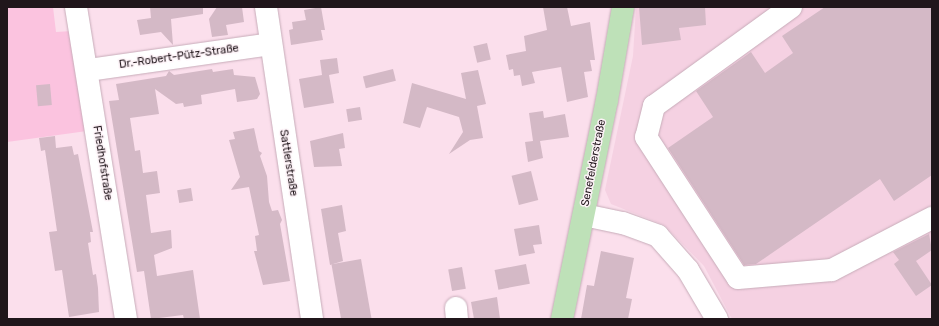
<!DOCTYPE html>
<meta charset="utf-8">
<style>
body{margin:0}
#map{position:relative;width:939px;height:326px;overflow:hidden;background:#fbdfec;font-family:Rubik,sans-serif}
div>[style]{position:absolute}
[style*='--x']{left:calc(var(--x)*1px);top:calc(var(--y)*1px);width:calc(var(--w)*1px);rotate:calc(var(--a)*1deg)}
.built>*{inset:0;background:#f5d1e2}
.green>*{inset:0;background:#fbc3df}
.building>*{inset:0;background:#d4b9c6;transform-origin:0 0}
.roads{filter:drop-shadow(0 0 1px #c7acb9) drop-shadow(0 0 1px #c7acb9)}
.minor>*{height:22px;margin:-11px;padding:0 11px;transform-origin:11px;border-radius:11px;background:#fff}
.major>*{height:22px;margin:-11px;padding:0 11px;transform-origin:11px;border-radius:11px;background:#bee1b8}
span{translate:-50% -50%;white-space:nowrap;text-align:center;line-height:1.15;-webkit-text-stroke:3px #fdf2f7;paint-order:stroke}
.street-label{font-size:11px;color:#20161b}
.frame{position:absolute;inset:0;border:8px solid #20161b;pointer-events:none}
</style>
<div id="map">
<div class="built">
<i style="clip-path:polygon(636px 7px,932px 7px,932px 319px,732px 319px,704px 266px,664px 225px,611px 204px,605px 190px,633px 56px)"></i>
</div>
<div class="green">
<i style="clip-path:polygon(7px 7px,53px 7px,56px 32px,72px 31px,87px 131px,7px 142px)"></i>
</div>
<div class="building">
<i style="clip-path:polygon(150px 7px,203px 7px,203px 14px,171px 19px,173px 45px,161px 32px,140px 35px,137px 20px,151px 18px)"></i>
<i style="clip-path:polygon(217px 7px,242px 7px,244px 22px,226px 25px,228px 35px,212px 37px,209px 19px)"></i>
<i style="clip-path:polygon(321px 7px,325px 30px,321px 30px,323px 40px,291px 45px,289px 30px,293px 29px,292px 22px,306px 20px,304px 10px)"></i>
<i style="clip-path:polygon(543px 7px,567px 7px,571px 26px,590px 22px,595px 60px,590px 60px,592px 71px,584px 72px,588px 97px,567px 102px,561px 67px,532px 72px,535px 83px,522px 86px,520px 75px,514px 76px,513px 69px,509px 70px,506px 55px,526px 51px,524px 36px,547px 30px)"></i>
<i style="clip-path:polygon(639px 7px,705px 7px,706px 25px,679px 28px,681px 40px,642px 45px)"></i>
<i style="clip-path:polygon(825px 7px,932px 7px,932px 175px,894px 201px,880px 179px,756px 264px,744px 265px,668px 148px,713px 117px,696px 91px,751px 52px,765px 73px,793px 53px,782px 36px)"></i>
<i style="left:487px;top:43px;width:17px;height:14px;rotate:77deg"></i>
<i style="clip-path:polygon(337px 58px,339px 73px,329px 75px,334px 103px,304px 108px,299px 79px,322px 75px,320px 60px)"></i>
<i style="clip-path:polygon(212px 69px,213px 72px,233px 69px,234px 75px,255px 77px,260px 94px,257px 99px,237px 102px,235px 89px,201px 95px,202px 104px,184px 107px,183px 103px,176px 104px,155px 89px,159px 114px,130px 118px,135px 151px,140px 150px,143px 173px,157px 171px,160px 193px,146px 195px,151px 233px,171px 230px,172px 248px,154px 255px,157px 276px,193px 270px,200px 319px,184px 319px,183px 315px,151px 319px,144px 271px,137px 272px,109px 101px,119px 100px,116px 84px,166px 76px,169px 71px,174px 75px)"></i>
<i style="left:393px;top:69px;width:12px;height:31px;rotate:76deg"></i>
<i style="clip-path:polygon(478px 70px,486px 104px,477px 106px,483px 138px,470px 140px,449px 154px,463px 132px,459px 117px,427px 107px,420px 128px,403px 123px,412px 83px,466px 99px,461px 73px)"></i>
<i style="left:50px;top:84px;width:21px;height:14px;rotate:85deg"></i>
<i style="left:360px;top:107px;width:13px;height:14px;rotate:81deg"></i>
<i style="clip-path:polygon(543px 111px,544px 118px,565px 114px,569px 137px,540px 141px,543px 158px,528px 162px,525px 142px,533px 141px,529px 113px)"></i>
<i style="clip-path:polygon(254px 128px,259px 151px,262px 153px,260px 156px,267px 176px,269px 202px,272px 211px,278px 210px,282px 220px,280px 224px,290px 281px,263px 285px,254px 251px,257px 251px,255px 236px,259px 235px,249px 187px,231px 190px,240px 177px,229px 140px,235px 139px,233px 132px)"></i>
<i style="clip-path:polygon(343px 133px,345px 148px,339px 149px,342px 166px,314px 167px,310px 141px)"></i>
<i style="clip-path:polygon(55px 136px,56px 148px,72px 146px,74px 155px,78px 154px,93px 232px,90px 232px,91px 242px,88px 243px,93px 275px,96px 274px,98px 288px,99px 312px,69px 317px,62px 270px,55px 271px,49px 232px,57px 231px,45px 150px,41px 151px,39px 138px)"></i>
<i style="left:531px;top:171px;width:30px;height:20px;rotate:76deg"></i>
<i style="left:191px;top:188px;width:13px;height:14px;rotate:81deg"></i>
<i style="clip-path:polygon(342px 205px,346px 231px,338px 233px,343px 261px,330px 265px,321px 209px)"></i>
<i style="clip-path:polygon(539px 225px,542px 244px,533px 245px,535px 253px,519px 256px,514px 229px)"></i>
<i style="clip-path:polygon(929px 234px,932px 250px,916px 261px,932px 285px,916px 296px,894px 264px,899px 260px,893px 252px)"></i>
<i style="clip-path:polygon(601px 251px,634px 258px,626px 298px,632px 299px,628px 319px,581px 319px,587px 285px,594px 286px)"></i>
<i style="left:361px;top:259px;width:61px;height:30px;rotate:80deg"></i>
<i style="left:526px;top:264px;width:20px;height:32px;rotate:79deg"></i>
<i style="left:462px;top:267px;width:22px;height:14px;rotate:80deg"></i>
<i style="clip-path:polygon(497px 297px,500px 319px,474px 319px,471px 302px)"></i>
</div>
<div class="roads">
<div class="minor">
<i style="--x:76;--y:7;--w:316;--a:80.9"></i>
<i style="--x:266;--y:7;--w:315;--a:81.6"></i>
<i style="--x:791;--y:7;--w:169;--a:144.1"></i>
<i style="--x:654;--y:106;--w:32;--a:104"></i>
<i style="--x:646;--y:137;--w:168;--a:56.9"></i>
<i style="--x:738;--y:278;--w:94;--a:-4.9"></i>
<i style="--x:832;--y:270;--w:113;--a:-27.5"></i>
<i style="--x:88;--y:70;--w:184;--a:-8.1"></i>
<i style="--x:584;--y:215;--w:40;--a:12"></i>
<i style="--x:623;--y:223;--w:37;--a:20"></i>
<i style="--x:658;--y:236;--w:45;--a:48.6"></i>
<i style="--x:688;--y:270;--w:57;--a:59.4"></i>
<i style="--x:456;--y:308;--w:11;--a:85"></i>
</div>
<div class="major">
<i style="--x:562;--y:319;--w:224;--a:-78.4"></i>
<i style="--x:607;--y:100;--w:94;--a:-80.2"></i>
</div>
</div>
<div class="street-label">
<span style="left:179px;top:57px;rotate:-8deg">Dr.-Robert-Pütz-Straße</span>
<span style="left:102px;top:163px;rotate:81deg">Friedhofstraße</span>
<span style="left:288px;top:163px;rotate:81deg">Sattlerstraße</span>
<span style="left:594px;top:163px;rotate:-79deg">Senefelderstraße</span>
</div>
<div class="frame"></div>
</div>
